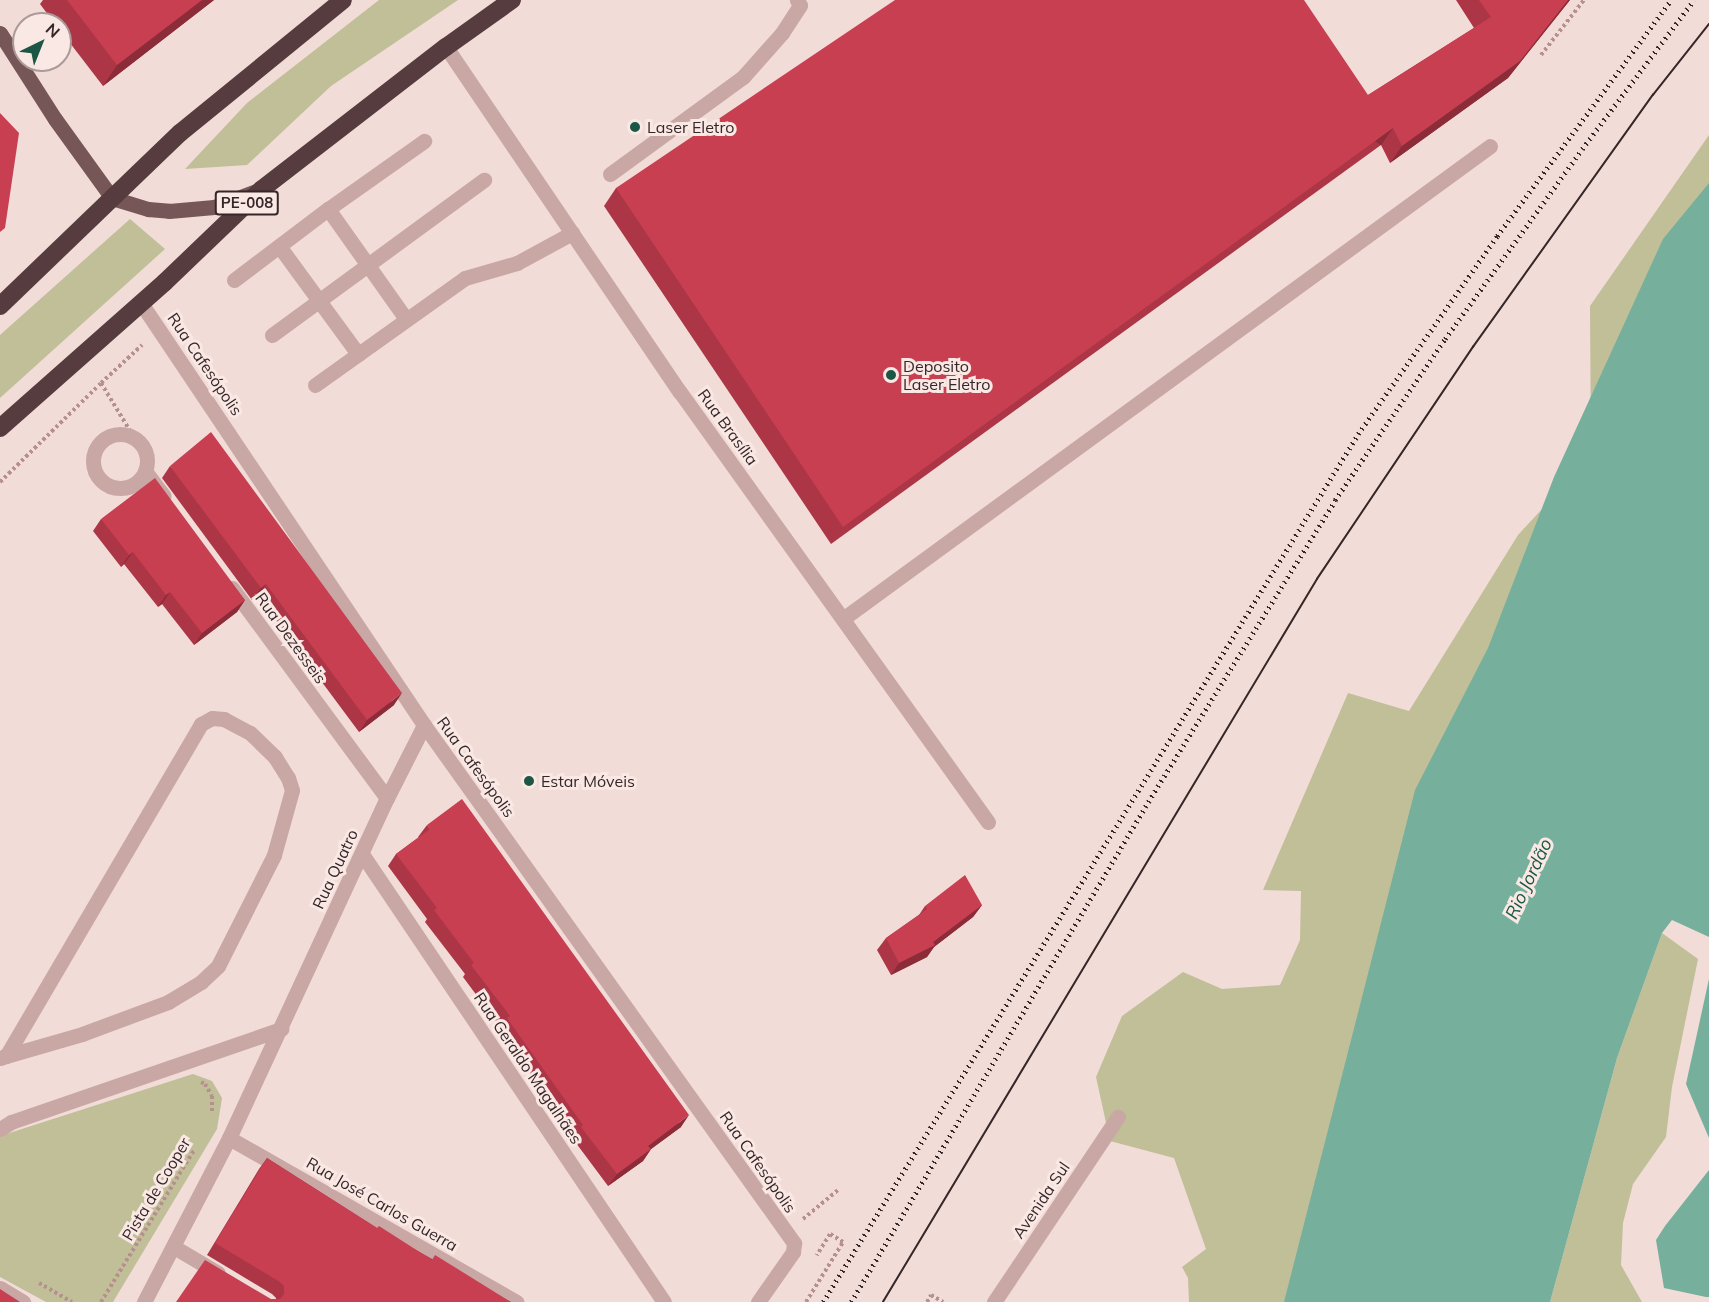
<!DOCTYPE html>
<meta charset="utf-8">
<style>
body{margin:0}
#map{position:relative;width:1709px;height:1302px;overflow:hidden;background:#f1dcd8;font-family:Mulish,sans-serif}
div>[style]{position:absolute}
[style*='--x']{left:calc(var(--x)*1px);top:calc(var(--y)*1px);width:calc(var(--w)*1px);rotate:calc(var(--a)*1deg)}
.green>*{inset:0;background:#c0bf98}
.water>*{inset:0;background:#76af9c}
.path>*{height:4px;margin-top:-2px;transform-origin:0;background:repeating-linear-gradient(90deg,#b5908e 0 3px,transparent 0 6px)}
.minor>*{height:15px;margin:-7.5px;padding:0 7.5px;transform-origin:7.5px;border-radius:7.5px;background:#c9a7a4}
.minor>.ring{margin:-7.5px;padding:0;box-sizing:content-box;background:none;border:15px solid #c9a7a4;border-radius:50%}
.major>*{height:15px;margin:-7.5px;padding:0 7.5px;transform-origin:7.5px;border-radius:7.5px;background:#775658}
.highway>*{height:18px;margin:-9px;padding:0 9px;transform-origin:9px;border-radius:9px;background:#563c3e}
.tram>*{height:1.5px;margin:-0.75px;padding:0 0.75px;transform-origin:0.75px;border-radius:0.75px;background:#352627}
.rail>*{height:4.5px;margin-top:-2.25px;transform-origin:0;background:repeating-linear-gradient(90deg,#352627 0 1.5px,transparent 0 6px)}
.wall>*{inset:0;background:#ac3646}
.shaded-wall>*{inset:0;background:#8c2c39;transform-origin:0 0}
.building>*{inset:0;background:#c83f51}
.dots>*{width:16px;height:16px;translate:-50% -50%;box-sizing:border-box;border:3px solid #f9e8e4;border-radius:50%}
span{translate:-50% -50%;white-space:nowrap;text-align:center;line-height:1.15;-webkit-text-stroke:6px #f9e8e4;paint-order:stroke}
.shield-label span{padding:2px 4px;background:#f9e8e4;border:2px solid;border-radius:4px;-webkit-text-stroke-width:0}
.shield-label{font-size:15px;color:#352627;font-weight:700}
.poi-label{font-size:16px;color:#352627}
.left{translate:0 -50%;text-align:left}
.street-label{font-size:16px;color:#352627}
.water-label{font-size:18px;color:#1b5744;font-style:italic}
.north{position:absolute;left:12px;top:12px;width:60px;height:60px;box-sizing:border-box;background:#f9e8e4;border:2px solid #ab9a98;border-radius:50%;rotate:43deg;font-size:16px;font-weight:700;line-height:24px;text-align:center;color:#352627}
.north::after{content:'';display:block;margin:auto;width:21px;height:27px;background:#1b5744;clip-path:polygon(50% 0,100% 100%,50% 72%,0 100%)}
</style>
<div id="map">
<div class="green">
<i style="clip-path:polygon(379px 0,458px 0,331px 86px,247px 165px,185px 169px,247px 103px)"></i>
<i style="clip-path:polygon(1709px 135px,1709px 291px,1331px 1302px,1189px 1302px,1188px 1278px,1182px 1267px,1206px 1249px,1174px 1158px,1110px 1141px,1096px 1077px,1122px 1016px,1183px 972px,1222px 989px,1280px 985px,1300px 940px,1301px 891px,1263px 890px,1348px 693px,1409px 711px,1518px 535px,1591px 456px,1590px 306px)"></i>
<i style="clip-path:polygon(130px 219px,165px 249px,0 398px,0 335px)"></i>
<i style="clip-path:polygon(1662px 933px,1698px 959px,1672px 1087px,1666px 1137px,1633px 1184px,1623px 1223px,1621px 1265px,1642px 1302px,1550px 1302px,1617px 1058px)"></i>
<i style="clip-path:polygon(193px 1074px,212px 1081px,222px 1098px,217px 1129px,113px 1302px,46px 1302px,0 1277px,0 1136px)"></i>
</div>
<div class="water">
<i style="clip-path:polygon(1709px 183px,1709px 937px,1672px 920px,1662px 933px,1617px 1058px,1550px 1302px,1284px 1302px,1415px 790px,1488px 648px,1554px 477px,1663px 239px)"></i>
<i style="clip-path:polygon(1709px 979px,1709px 1138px,1686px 1084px)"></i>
<i style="clip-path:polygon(1709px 1170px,1709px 1297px,1706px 1297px,1664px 1288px,1656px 1240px,1665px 1226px)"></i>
</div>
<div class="path">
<i style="--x:1541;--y:55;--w:70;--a:-52"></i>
<i style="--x:101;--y:383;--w:56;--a:-42.8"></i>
<i style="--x:0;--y:482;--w:141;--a:-44.4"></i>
<i style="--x:101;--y:383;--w:66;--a:58.7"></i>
<i style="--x:201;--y:1082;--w:4;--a:27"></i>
<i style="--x:205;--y:1084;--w:14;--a:60"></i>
<i style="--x:212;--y:1096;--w:18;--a:90"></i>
<i style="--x:803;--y:1219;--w:45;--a:-39.6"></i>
<i style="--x:39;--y:1283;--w:38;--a:30"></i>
<i style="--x:101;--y:1302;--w:178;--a:-58.5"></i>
<i style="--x:806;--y:1302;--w:70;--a:-58.3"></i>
<i style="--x:843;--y:1242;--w:15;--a:-148"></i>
<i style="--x:830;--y:1234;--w:25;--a:122"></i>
<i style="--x:927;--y:1302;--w:8;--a:-60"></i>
<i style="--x:931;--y:1295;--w:14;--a:30"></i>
</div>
<div class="minor">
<i style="--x:446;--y:47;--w:417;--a:55.9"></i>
<i style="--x:680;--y:392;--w:529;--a:54.39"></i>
<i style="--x:610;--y:174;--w:165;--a:-36.1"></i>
<i style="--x:743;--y:77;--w:59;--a:-48.4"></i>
<i style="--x:782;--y:33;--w:33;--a:-57"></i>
<i style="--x:800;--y:5;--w:6;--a:-121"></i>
<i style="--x:279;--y:246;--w:134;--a:53.8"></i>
<i style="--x:234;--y:280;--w:118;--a:-37.1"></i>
<i style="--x:141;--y:303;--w:508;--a:56.15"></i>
<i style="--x:424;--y:725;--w:637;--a:54.46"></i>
<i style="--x:794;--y:1243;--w:9;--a:96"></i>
<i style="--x:793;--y:1252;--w:61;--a:125"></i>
<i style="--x:406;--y:319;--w:135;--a:-125.3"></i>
<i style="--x:328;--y:209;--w:118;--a:-35.3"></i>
<i style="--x:272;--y:335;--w:263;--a:-36.2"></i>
<i style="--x:315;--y:385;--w:184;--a:-35.5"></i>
<i style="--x:465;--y:278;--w:54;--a:-16.1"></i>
<i style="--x:517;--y:263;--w:63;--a:-28.6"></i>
<i class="ring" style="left:93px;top:434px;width:39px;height:39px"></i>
<i style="--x:145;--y:471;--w:31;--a:53"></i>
<i style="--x:232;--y:588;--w:261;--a:53.6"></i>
<i style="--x:844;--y:618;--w:800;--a:-36.15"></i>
<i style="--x:362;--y:854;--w:540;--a:56.02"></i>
<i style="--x:0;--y:1058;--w:6;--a:-18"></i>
<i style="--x:6;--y:1056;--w:79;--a:-16.1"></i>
<i style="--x:82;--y:1034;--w:92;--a:-20.4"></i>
<i style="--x:168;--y:1002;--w:39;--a:-31"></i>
<i style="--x:201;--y:982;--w:23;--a:-43"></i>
<i style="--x:218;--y:966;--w:124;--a:-63.2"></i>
<i style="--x:274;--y:855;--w:67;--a:-74.5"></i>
<i style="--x:292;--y:790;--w:13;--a:-108"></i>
<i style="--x:288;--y:778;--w:25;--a:-122"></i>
<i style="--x:275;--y:757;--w:35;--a:-136"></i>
<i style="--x:250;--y:733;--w:30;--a:-152"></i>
<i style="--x:224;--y:719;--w:12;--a:-175"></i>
<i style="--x:212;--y:718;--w:13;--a:151"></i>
<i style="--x:201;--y:724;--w:385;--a:120.4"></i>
<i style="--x:0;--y:1129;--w:13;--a:-32"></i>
<i style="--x:11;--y:1122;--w:286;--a:-19"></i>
<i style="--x:229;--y:1138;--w:331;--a:29.7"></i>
<i style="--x:174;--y:1247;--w:51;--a:30.6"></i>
<i style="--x:0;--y:1288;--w:27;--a:31"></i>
<i style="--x:144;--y:1302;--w:185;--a:-62.6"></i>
<i style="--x:229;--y:1138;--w:375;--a:-65.1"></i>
<i style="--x:387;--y:798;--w:82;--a:-63.1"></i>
<i style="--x:994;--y:1302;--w:223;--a:-56.2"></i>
</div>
<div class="major">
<i style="--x:0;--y:33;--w:102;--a:57.4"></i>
<i style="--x:55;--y:119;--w:97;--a:54.2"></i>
<i style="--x:112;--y:198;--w:38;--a:17"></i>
<i style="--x:148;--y:209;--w:21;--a:5"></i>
<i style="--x:169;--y:211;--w:45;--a:-5.1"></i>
<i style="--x:214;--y:207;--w:48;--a:-20.7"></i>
</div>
<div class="highway">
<i style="--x:0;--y:306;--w:250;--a:-43.9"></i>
<i style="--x:180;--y:133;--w:210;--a:-39.2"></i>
<i style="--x:0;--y:428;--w:220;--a:-41.5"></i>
<i style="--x:165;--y:282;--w:134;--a:-43.8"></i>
<i style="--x:262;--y:189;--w:232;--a:-37.7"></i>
<i style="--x:446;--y:47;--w:81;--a:-35.5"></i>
</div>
<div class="tram">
<i style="--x:883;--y:1302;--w:843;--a:-59.02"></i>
<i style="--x:1317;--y:579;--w:280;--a:-56.1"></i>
<i style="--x:1473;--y:347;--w:310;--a:-54.5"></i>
<i style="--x:1653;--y:95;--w:90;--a:-51.7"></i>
</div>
<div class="rail">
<i style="--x:823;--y:1302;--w:1020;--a:-58.35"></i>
<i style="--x:1358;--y:434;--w:242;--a:-54.9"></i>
<i style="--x:1497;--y:236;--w:293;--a:-53.6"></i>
<i style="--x:851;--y:1302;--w:576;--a:-59.29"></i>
<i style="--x:1145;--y:807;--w:361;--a:-58.2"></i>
<i style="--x:1335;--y:500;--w:195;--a:-55.7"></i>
<i style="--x:1445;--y:339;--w:234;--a:-54.2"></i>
<i style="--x:1582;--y:149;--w:186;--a:-53.1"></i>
</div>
<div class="wall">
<i style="clip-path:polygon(43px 0,214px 0,103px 86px,60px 30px,60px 24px,55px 24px,40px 4px)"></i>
<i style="clip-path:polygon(1456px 0,1570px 0,1508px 78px,1390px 163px,1381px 145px,831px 544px,604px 206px,616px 188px,1368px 95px,1474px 28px)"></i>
<i style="clip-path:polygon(170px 466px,394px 705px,359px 732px,258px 596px,252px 600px,162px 478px)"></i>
<i style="clip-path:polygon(101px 519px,245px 600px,237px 612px,194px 645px,162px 604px,158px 607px,124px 564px,121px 567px,93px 531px)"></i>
<i style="clip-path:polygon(427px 825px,681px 1127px,651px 1149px,643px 1161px,608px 1186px,573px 1139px,575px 1137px,499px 1030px,501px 1028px,463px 977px,465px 974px,425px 922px,427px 919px,388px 866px,396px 854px,419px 837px,418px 837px)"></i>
<i style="clip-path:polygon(982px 905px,973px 917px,934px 947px,927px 957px,891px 975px,877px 950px,886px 938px,919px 915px,925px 906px)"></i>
<i style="clip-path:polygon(267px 1158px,377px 1228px,432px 1259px,511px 1302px,271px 1299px,276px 1299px,276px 1298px,272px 1294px,207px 1255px,259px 1169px)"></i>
</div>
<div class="shaded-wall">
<i style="clip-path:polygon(202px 0,214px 0,103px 86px,117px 65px)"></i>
<i style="clip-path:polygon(1568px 0,1570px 0,1508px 78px,1390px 163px,1402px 146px)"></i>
<i style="left:1393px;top:128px;width:21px;height:679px;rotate:125deg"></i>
<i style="clip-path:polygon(133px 552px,124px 564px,121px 567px,129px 555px)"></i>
<i style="clip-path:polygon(266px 584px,258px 596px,252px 600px,261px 588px)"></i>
<i style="clip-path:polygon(170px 592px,162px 604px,158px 607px,166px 595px)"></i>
<i style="clip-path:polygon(245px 600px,237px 612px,194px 645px,202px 633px)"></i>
<i style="clip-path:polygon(402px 693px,394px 705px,359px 732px,367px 720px)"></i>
<i style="clip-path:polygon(982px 905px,973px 917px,934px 947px,927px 957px,891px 975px,899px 963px,933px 942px)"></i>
<i style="clip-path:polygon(689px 1115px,681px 1127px,647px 1152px,651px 1149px,643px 1161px,608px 1186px,617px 1174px,648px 1146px)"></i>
</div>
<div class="building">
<i style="clip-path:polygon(67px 0,202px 0,117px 65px)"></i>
<i style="clip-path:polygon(895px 0,1304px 0,1368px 95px,1491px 17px,1479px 0,1568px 0,1520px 61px,1402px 146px,1393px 128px,843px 527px,616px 188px)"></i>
<i style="clip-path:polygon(0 113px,19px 133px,5px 228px,0 232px)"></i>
<i style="clip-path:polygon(211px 432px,402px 693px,367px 720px,266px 584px,261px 588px,170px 466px)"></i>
<i style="clip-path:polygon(155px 478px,245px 600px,202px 633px,170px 592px,166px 595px,133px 552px,129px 555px,101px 519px)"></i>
<i style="clip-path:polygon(462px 799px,689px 1115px,648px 1146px,651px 1149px,617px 1174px,581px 1127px,583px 1125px,507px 1018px,510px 1016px,471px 965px,474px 963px,434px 910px,437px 908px,396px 854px,430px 829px,427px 825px)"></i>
<i style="clip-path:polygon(965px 875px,982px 905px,933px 942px,935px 945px,899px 963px,886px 938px,927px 909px,925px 906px)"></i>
<i style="clip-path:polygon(267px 1158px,377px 1228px,379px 1226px,432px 1260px,435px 1255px,511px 1302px,176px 1302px,205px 1260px,271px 1299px,280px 1299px,284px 1294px,284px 1286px,280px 1282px,215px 1243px)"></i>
<i style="clip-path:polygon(0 1289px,20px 1302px,0 1302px)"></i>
</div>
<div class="dots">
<i style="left:635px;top:127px;background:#1b5744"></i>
<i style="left:891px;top:375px;background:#1b5744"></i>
<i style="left:529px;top:781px;background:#1b5744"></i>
</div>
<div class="shield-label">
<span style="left:247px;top:203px">PE-008</span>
</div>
<div class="poi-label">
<span class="left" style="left:647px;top:127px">Laser Eletro</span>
<span class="left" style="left:903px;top:375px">Deposito<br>Laser Eletro</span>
<span class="left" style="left:541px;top:781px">Estar Móveis</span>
</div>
<div class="street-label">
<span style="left:205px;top:364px;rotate:56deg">Rua Cafesópolis</span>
<span style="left:728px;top:427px;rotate:54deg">Rua Brasília</span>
<span style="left:291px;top:638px;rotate:54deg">Rua Dezesseis</span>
<span style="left:476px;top:767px;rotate:54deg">Rua Cafesópolis</span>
<span style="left:335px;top:869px;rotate:-65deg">Rua Quatro</span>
<span style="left:528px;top:1068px;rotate:56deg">Rua Geraldo Magalhães</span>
<span style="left:758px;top:1162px;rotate:55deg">Rua Cafesópolis</span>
<span style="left:156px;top:1189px;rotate:-59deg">Pista de Cooper</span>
<span style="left:1041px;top:1200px;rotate:-56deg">Avenida Sul</span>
<span style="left:382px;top:1204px;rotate:30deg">Rua José Carlos Guerra</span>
</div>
<div class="water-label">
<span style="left:1529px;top:879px;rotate:-65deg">Rio Jordão</span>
</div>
<div class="north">N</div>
</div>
